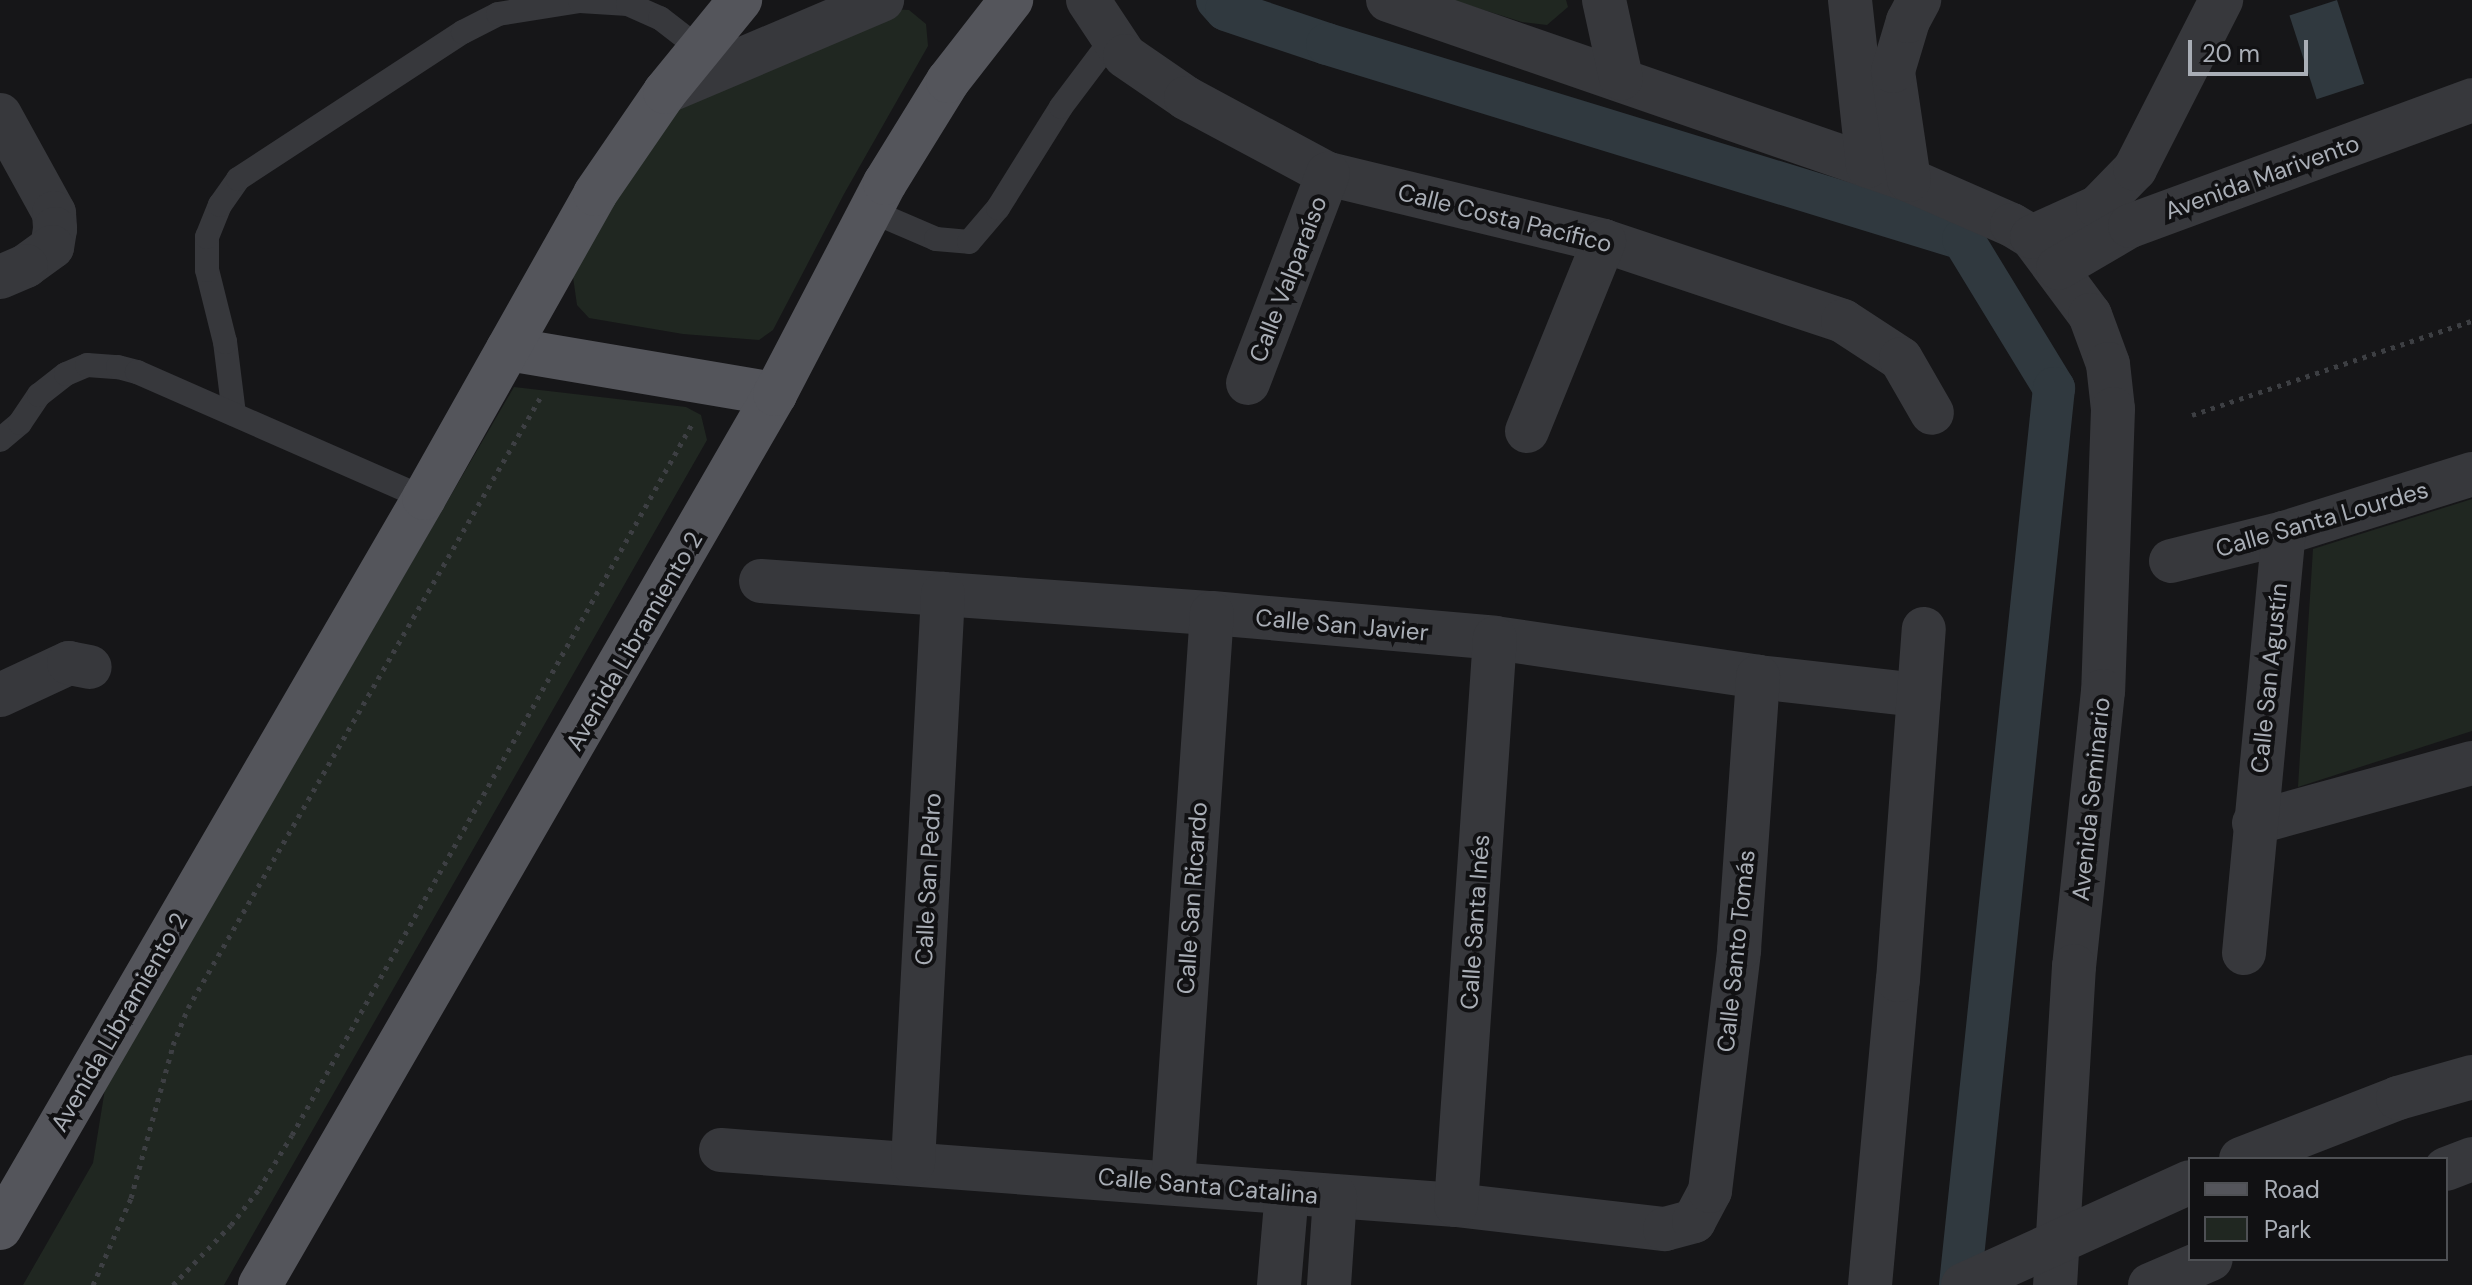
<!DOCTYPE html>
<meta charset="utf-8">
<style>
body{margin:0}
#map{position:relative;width:2472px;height:1285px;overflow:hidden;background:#161618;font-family:"DM Sans",sans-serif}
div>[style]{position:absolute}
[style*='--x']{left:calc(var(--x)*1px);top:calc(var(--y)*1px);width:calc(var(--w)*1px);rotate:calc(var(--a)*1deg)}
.green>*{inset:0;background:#202721}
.water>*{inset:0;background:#30393f;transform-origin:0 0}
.canal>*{height:42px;margin:-21px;padding:0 21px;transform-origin:21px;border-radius:21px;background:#30393f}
.path>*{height:5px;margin-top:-2.5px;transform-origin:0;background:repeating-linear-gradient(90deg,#3d3f43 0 4px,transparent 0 10px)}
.service>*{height:24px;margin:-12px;padding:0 12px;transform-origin:12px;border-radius:12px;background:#37383c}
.minor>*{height:44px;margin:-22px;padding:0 22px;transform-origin:22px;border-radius:22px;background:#37383c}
.tertiary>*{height:44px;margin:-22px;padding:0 22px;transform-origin:22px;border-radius:22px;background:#37383c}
.primary>*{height:44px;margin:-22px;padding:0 22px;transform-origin:22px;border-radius:22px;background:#54555b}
span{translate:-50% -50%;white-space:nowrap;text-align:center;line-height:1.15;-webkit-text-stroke:8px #111113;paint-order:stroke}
.street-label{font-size:24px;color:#a9aeb6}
.legend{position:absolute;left:2188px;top:1157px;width:260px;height:104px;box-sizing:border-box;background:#111113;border:2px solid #4e5054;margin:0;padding:10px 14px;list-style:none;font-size:24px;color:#a9aeb6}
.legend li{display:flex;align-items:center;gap:16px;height:40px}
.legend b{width:40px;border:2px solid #4e5054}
.scale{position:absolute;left:2188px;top:40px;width:120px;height:36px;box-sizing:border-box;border:4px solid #a9aeb6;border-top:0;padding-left:10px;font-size:24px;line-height:28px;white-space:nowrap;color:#a9aeb6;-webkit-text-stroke:6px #111113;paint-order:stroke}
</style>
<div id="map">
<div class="green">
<i style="clip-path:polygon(1452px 0,1566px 0,1568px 7px,1547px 25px,1522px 22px)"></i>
<i style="clip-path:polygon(891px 9px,909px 10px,926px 24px,928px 46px,844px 194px,773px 330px,759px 340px,683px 334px,589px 318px,577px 305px,573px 277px,649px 139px,667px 117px,692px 99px)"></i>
<i style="clip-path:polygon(514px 387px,686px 407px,701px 415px,707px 440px,224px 1285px,23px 1285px,93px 1163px,105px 1089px)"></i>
<i style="clip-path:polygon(2472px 499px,2472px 731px,2298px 787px,2313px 549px)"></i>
</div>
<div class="water">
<i style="left:2337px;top:0;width:88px;height:50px;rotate:72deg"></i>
</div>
<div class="canal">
<i style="--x:1217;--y:0;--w:13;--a:48"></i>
<i style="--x:1226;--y:10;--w:107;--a:18.6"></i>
<i style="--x:1327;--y:44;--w:665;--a:17.05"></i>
<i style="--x:1963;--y:239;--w:175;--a:58.6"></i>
<i style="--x:2054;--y:388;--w:902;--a:95.98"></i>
</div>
<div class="path">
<i style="--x:2192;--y:415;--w:295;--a:-18.6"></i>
<i style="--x:93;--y:1285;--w:95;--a:-66.4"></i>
<i style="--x:131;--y:1198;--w:159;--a:-74.6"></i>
<i style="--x:173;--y:1045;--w:40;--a:-68"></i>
<i style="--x:188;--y:1008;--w:704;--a:-60.01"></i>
<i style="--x:173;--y:1285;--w:83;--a:-46"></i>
<i style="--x:231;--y:1225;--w:46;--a:-52.1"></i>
<i style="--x:259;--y:1189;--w:63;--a:-58.6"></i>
<i style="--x:292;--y:1135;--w:816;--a:-60.64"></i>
</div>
<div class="service">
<i style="--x:871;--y:211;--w:71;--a:23.3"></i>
<i style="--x:936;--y:239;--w:33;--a:5"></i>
<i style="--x:969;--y:242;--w:45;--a:-49.5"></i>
<i style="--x:998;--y:208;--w:119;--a:-58"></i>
<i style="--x:1061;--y:107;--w:86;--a:-53"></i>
<i style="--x:234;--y:414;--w:73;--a:-97.1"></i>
<i style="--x:225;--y:342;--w:74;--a:-104"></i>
<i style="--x:207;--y:270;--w:33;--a:-90"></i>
<i style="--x:207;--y:237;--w:35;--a:-68"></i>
<i style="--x:220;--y:205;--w:32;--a:-55"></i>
<i style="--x:238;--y:179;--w:269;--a:-33.2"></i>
<i style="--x:463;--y:32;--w:39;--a:-27"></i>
<i style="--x:498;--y:14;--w:83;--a:-9"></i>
<i style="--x:580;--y:1;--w:48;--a:3.6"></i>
<i style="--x:628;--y:4;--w:35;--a:24"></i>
<i style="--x:660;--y:18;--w:51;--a:37.8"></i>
<i style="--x:0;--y:440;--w:26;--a:-40"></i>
<i style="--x:20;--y:423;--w:34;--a:-56"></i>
<i style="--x:39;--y:395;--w:34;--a:-38"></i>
<i style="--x:66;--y:374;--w:23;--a:-23"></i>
<i style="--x:87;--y:365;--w:31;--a:4"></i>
<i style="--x:118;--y:367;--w:20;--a:15"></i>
<i style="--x:137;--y:372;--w:313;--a:23.7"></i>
</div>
<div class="minor">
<i style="--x:1088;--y:0;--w:67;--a:56.5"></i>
<i style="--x:1125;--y:56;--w:74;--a:34.5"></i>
<i style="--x:1186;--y:98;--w:161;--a:28.2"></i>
<i style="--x:1328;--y:174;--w:284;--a:13.6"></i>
<i style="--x:1604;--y:241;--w:252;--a:18.5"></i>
<i style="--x:1843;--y:321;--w:69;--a:33.2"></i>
<i style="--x:1901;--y:359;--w:62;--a:60.1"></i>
<i style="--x:1388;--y:0;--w:551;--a:19.06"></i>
<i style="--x:1909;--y:180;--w:112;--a:23.6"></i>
<i style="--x:2012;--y:225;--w:23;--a:31"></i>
<i style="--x:2032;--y:237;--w:97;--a:53.4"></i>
<i style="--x:2090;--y:315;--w:52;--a:69.8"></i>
<i style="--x:2108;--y:364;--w:45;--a:83.7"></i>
<i style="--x:2113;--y:409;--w:282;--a:92"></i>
<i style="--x:2103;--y:691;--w:277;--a:96"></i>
<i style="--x:2074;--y:966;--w:320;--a:93.4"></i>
<i style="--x:1604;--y:0;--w:80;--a:77.7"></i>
<i style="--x:1850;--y:0;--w:167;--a:83.8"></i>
<i style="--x:665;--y:92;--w:236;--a:-23"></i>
<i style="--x:0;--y:115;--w:112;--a:61.1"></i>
<i style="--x:54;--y:213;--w:16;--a:86"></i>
<i style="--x:55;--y:229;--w:18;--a:99"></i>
<i style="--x:52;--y:247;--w:32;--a:144"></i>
<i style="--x:26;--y:266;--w:28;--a:157"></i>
<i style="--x:1909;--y:180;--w:110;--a:-98.4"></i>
<i style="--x:1893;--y:71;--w:52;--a:-73.3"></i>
<i style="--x:1908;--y:21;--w:24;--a:-62"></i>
<i style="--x:2032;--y:237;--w:72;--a:-24.4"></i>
<i style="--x:2098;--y:207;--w:53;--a:-45.8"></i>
<i style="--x:2135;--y:169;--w:190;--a:-63"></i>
<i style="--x:2058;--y:268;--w:83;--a:-30.3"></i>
<i style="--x:2130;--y:226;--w:364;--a:-20.2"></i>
<i style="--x:1248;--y:383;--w:224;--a:-69.1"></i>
<i style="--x:1527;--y:431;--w:205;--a:-67.9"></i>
<i style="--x:2171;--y:561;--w:116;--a:-13.9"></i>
<i style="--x:2284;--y:533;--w:197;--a:-17.4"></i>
<i style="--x:761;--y:581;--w:452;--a:4.1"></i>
<i style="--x:1212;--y:613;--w:284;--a:5"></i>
<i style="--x:1495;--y:638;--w:266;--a:8.4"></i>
<i style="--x:1758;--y:677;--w:162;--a:6.4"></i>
<i style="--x:0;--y:695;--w:76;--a:-24.9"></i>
<i style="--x:69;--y:663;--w:21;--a:11"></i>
<i style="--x:2254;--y:823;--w:226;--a:-15.4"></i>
<i style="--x:2244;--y:953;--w:422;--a:-84.6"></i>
<i style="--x:721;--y:1150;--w:737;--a:4.28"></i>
<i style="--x:1456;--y:1205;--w:210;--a:6.6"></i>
<i style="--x:1665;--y:1229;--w:30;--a:-15"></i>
<i style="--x:1694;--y:1221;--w:34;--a:-62"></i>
<i style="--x:1710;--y:1191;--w:243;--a:-83.1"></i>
<i style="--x:1739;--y:950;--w:274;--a:-86"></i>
<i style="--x:913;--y:1163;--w:570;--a:-86.98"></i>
<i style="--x:1173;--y:1183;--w:571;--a:-86.09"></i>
<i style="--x:1456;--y:1205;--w:568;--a:-86.07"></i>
<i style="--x:1279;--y:1285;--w:93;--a:-85.1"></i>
<i style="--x:1329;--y:1285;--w:89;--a:-86.1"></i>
<i style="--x:1870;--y:1285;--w:306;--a:-84.8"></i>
<i style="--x:1898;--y:980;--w:352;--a:-85.8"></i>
</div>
<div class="tertiary">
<i style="--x:2241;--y:1159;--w:168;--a:-21.2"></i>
<i style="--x:2398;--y:1098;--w:77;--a:-15.8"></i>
<i style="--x:2446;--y:1169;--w:28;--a:-21"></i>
<i style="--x:1963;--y:1285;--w:249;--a:-24.4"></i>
<i style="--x:2150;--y:1285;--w:66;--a:-23.1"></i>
</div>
<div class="primary">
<i style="--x:508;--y:349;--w:271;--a:9.6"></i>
<i style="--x:0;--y:1228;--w:844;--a:-59.85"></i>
<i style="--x:424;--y:498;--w:349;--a:-60.6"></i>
<i style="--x:595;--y:194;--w:124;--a:-55.5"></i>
<i style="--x:665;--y:92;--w:119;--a:-50.8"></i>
<i style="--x:260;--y:1285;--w:1029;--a:-59.97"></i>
<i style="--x:775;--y:394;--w:238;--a:-62.5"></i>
<i style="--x:885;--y:183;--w:120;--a:-58.3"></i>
<i style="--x:948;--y:81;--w:103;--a:-52.1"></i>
</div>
<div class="street-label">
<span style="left:2262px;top:177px;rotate:-20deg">Avenida Marivento</span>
<span style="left:1505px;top:218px;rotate:14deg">Calle Costa Pacífico</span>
<span style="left:1288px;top:279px;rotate:-69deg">Calle Valparaíso</span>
<span style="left:2322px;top:519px;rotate:-16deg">Calle Santa Lourdes</span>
<span style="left:1342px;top:625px;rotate:5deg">Calle San Javier</span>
<span style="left:634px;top:641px;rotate:-60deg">Avenida Libramiento 2</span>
<span style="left:2269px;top:678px;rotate:-84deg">Calle San Agustín</span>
<span style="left:2091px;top:799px;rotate:-84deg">Avenida Seminario</span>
<span style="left:928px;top:879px;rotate:-87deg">Calle San Pedro</span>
<span style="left:1192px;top:898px;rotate:-86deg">Calle San Ricardo</span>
<span style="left:1475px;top:922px;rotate:-86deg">Calle Santa Inés</span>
<span style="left:1736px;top:951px;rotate:-84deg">Calle Santo Tomás</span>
<span style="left:119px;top:1022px;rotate:-60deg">Avenida Libramiento 2</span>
<span style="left:1208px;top:1186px;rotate:5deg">Calle Santa Catalina</span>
</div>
<ul class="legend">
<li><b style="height:10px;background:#54555b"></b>Road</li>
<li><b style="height:22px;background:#202721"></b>Park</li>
</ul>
<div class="scale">20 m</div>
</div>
